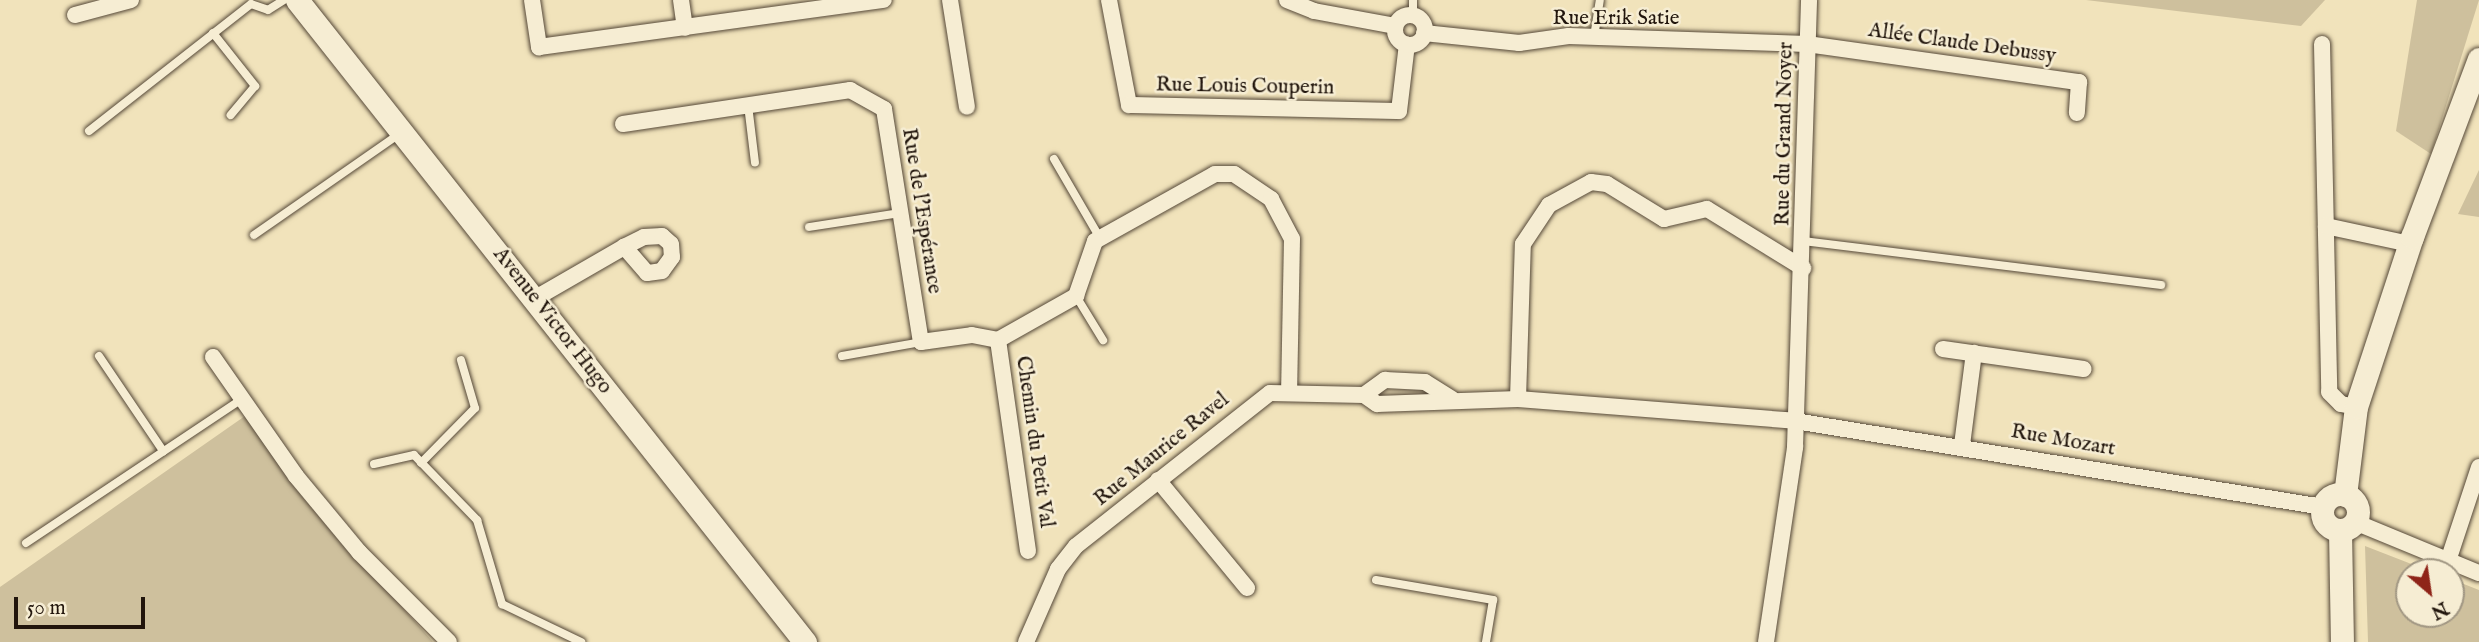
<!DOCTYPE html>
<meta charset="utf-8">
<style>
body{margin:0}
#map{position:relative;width:2479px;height:642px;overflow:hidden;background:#f1e3bb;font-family:"IM FELL English",serif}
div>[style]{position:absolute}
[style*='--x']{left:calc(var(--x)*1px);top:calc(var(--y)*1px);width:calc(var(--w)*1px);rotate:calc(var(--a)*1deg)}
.green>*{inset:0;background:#cec09d}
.roads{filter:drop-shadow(0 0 2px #554838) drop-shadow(0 0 2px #554838)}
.lane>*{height:8px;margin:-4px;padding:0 4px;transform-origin:4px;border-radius:4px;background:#f6edd3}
.street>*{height:16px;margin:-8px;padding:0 8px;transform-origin:8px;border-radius:8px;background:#f6edd3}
.street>.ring{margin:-8px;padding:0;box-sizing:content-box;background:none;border:16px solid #f6edd3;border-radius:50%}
.secondary>*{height:23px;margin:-11.5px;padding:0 11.5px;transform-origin:11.5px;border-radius:11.5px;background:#f6edd3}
.secondary>.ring{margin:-11.5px;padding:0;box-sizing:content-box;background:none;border:23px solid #f6edd3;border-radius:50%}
span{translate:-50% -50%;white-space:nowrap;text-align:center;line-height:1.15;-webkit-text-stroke:5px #f6edd3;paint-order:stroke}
.street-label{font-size:21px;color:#21150c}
.north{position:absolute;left:2395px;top:558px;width:70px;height:70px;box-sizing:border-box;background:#f6edd3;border:2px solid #a19783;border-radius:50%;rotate:151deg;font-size:19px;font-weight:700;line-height:28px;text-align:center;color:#21150c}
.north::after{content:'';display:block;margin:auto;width:24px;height:32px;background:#8f2418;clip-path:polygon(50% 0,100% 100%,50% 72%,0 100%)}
.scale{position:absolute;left:14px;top:597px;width:131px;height:32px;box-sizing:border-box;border:4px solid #21150c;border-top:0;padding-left:9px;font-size:21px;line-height:24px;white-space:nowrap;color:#21150c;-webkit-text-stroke:5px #f6edd3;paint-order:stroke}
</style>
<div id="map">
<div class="green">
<i style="clip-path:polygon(2086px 0,2325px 0,2301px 26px)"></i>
<i style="clip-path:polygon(2417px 0,2479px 0,2431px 154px,2396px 131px)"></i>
<i style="clip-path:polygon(2479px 170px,2479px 217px,2458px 214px)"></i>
<i style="clip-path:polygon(245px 416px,308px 501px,433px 642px,0 642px,0 587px)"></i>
<i style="clip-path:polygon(2365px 546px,2432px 572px,2409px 572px,2409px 614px,2451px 614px,2451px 579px,2479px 590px,2479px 642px,2368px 642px)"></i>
</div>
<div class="roads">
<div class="lane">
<i style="--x:1413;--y:15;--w:15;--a:-90"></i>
<i style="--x:213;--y:33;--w:68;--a:51.6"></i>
<i style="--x:255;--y:86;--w:38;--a:130"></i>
<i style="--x:1594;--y:37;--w:37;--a:-81"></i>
<i style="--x:748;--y:105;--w:58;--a:83.1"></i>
<i style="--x:89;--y:131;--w:206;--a:-38.1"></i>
<i style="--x:251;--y:4;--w:18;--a:19"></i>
<i style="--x:268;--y:10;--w:19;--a:-32"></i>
<i style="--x:1054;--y:159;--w:91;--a:59.8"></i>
<i style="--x:809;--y:227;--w:93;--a:-8.7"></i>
<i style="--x:254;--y:235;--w:179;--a:-34.8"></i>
<i style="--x:1803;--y:241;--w:361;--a:7"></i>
<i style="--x:1076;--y:296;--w:52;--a:58.5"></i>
<i style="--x:99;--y:356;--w:115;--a:56"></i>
<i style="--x:842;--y:356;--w:80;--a:-10"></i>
<i style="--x:421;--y:463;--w:77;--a:-45.5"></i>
<i style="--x:475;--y:408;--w:50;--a:-106.3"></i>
<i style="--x:374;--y:464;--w:41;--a:-12.7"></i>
<i style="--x:414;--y:455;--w:91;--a:45.9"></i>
<i style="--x:477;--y:520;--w:88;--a:73.4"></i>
<i style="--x:502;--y:604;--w:88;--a:25.7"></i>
<i style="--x:26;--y:543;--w:260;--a:-33.7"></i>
<i style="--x:1376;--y:580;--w:119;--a:9.7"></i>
<i style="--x:1493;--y:600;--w:43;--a:99.5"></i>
</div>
<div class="street">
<i style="--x:532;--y:0;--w:48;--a:81.5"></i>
<i style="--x:539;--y:47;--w:348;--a:-7.8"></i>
<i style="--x:681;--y:0;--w:28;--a:82"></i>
<i style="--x:950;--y:0;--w:108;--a:81"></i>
<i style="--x:1109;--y:0;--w:107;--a:79.2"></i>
<i style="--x:1129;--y:105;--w:270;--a:1.3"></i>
<i style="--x:1399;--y:111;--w:67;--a:-83.2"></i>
<i style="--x:1287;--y:0;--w:29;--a:22"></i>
<i style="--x:1314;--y:11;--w:82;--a:10.5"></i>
<i style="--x:75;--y:15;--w:58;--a:-15"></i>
<i class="ring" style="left:1395px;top:15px;width:14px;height:14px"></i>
<i style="--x:1424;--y:33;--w:96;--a:6"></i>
<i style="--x:1519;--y:43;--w:50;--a:-8"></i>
<i style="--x:1569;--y:36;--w:238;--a:1.9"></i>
<i style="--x:1807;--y:44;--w:275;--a:8"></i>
<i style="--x:2079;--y:82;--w:31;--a:94"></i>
<i style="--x:2322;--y:44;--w:348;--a:88.8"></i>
<i style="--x:2329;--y:392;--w:17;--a:45"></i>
<i style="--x:2341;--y:404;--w:15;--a:11"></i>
<i style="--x:623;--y:124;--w:230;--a:-8.5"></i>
<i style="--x:850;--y:90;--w:39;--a:29"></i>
<i style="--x:884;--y:109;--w:236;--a:81"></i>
<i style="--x:921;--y:342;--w:51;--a:-7.8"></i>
<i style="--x:972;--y:335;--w:26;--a:11"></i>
<i style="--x:2326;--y:226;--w:86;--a:12.1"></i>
<i style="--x:534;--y:299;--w:104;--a:-30"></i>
<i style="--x:624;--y:247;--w:22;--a:-27"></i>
<i style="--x:644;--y:237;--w:18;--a:-3"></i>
<i style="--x:662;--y:236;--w:12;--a:42"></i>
<i style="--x:671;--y:244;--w:13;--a:86"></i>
<i style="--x:672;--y:257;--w:17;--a:126"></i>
<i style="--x:662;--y:271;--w:15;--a:172"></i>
<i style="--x:647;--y:273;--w:35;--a:-131"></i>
<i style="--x:998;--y:340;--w:90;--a:-29.4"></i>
<i style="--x:1076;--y:296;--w:58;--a:-70.9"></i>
<i style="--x:1095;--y:241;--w:137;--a:-29.2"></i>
<i style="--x:1215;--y:174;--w:19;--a:0"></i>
<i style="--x:1234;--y:174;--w:45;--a:34"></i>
<i style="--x:1271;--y:199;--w:45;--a:62.3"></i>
<i style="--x:1292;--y:239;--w:154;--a:91.1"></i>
<i style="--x:998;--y:340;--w:213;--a:81.9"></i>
<i style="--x:1943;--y:349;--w:142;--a:8.1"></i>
<i style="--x:213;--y:357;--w:145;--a:55.1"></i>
<i style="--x:296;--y:476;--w:99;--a:50.3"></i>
<i style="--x:359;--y:552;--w:127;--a:45"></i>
<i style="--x:1364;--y:395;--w:26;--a:-36"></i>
<i style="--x:1385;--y:380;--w:40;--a:2.9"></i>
<i style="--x:1425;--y:382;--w:32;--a:32"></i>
<i style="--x:1518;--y:399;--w:155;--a:-88.2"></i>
<i style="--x:1523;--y:244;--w:47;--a:-56.3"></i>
<i style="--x:1549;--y:205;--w:48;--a:-28.7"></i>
<i style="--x:1591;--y:182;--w:16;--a:7"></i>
<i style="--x:1607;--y:184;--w:67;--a:31.6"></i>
<i style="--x:1664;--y:219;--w:44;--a:-13.1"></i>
<i style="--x:1707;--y:209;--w:113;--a:31.6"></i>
<i style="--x:1962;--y:445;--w:93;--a:-82.6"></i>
<i style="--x:1158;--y:480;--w:140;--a:50.5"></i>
<i style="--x:2355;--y:522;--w:134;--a:22.4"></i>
<i style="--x:2448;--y:561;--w:99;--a:-71.7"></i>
<i style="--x:1026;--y:642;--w:80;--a:-66.3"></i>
<i style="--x:1058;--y:569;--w:29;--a:-52"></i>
<i style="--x:1076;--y:546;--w:247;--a:-38.3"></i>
<i style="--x:1270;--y:393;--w:94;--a:1.2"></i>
<i style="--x:1364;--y:395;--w:16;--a:35"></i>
<i style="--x:1377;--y:404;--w:141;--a:-2"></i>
<i style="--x:1518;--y:399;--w:278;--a:4.5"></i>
<i style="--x:1795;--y:421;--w:535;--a:9.25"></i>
<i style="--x:1766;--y:642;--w:197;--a:-81.5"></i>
<i style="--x:1795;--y:447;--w:447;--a:-88.2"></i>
</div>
<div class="secondary">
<i style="--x:297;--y:0;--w:819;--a:51.65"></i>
<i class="ring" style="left:2322px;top:494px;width:13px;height:13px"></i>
<i style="--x:2345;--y:495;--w:89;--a:-82.9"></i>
<i style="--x:2356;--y:407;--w:179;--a:-71.8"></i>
<i style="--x:2412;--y:237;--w:190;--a:-69.4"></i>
<i style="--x:2340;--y:530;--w:112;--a:89"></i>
</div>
</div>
<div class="street-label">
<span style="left:1616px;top:19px">Rue Erik Satie</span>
<span style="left:1962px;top:44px;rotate:8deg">Allée Claude Debussy</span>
<span style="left:1245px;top:87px;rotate:1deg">Rue Louis Couperin</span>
<span style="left:1785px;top:134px;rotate:-89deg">Rue du Grand Noyer</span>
<span style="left:921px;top:211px;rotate:81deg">Rue de l'Espérance</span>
<span style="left:552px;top:321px;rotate:52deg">Avenue Victor Hugo</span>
<span style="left:2063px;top:441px;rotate:10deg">Rue Mozart</span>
<span style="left:1034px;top:442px;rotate:82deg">Chemin du Petit Val</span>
<span style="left:1162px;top:450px;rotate:-39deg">Rue Maurice Ravel</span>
</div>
<div class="north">N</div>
<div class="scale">50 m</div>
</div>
